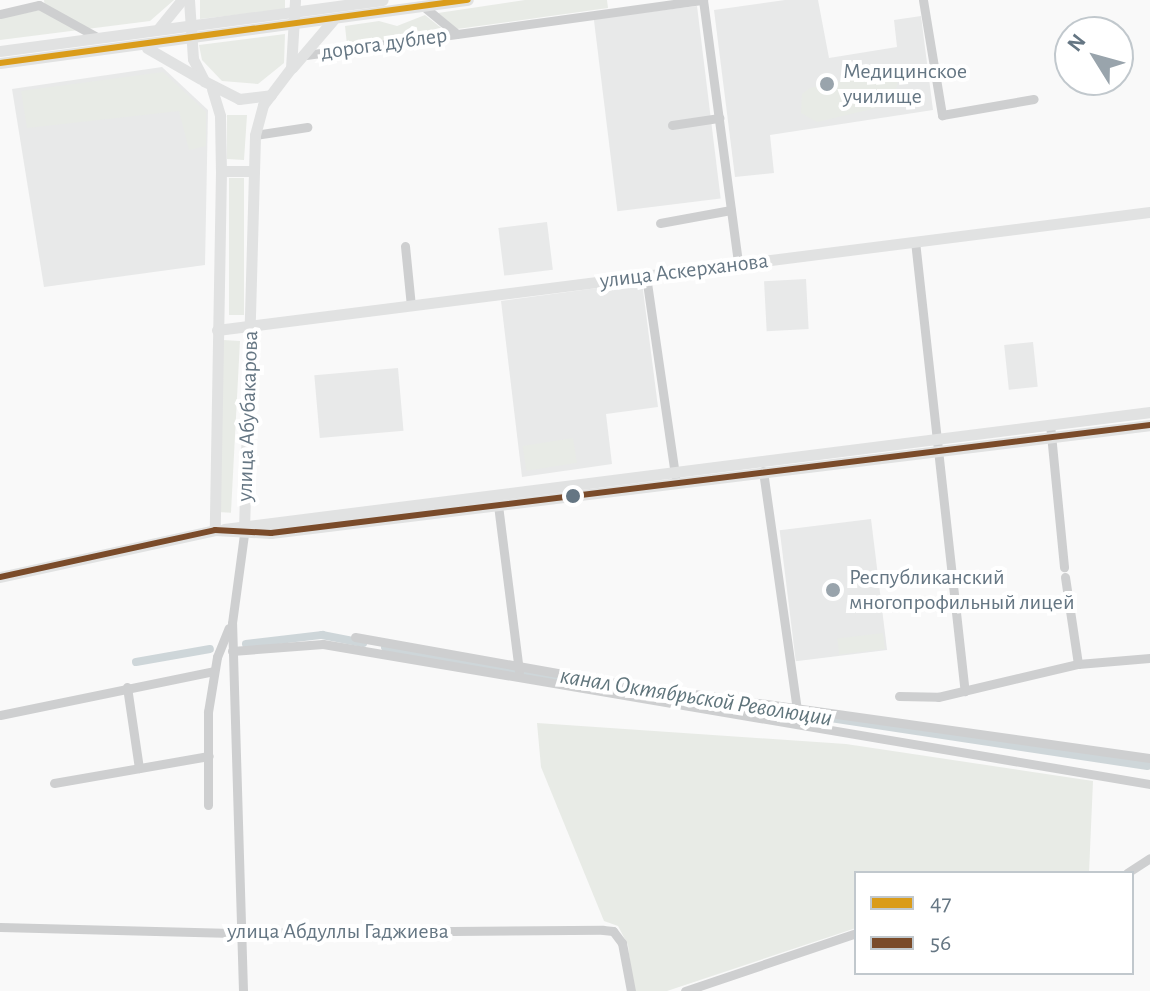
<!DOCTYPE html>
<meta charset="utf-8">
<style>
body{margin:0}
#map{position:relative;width:1150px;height:991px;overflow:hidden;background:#f9f9f9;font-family:"Alegreya Sans",sans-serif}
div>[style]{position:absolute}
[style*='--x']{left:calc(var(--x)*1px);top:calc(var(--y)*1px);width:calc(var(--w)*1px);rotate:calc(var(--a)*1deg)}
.built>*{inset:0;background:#e8e9e9;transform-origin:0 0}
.green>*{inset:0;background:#e8ebe6;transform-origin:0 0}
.canal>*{height:8px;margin:-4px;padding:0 4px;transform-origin:4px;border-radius:4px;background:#ced6d9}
.minor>*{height:9px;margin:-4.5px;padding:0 4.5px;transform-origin:4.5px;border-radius:4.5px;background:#cecfd0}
.major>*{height:11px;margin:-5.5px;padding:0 5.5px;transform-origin:5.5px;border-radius:5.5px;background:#e1e2e2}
.bus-1>*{height:6px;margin:-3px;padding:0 3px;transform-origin:3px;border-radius:3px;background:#da9c1a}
.bus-2>*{height:6px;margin:-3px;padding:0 3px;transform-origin:3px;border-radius:3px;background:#7a4b2a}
.dots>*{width:22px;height:22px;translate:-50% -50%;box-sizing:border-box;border:4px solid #fff;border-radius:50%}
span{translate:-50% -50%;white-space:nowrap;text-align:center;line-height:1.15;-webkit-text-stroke:8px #fff;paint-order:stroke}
.street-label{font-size:22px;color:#657683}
.poi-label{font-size:22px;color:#657683}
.left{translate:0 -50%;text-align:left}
.water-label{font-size:24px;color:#60757c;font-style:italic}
.legend{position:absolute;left:854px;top:871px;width:280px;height:104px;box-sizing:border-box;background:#fff;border:2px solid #c1c8cd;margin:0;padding:10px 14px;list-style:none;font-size:24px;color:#657683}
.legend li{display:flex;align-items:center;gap:16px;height:40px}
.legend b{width:40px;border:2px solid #c1c8cd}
.north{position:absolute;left:1054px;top:16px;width:80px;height:80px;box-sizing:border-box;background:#fff;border:2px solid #c1c8cd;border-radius:50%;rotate:307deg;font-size:22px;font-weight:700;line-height:32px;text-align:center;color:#657683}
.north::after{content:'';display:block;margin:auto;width:28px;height:36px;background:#99a4ac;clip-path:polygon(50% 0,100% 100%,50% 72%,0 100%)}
</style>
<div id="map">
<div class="built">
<i style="clip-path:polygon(785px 0,818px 0,829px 58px,897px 47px,894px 20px,921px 16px,933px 110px,770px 135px,774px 173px,735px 177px,714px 10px)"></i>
<i style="left:697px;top:6px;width:194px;height:104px;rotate:83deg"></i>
<i style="clip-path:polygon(162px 67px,208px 110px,205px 265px,44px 287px,12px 89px)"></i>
<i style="left:547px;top:222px;width:48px;height:49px;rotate:83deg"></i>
<i style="left:806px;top:279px;width:50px;height:42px;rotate:87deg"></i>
<i style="clip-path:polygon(642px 282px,658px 407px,606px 414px,612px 464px,522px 477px,501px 301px)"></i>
<i style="left:1033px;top:342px;width:45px;height:29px;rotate:84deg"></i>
<i style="left:398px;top:368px;width:63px;height:84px;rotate:85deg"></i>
<i style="left:871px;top:519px;width:132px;height:92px;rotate:83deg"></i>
</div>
<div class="green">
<i style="clip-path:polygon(44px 0,174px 0,150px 21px,0 40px,0 18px,45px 9px)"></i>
<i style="clip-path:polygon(200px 0,285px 0,285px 9px,200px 19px)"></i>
<i style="clip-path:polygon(525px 0,607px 0,608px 8px,457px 29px,438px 13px)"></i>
<i style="clip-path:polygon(425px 15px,445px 31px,347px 45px,345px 26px,379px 21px,397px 26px)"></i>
<i style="clip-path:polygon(285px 34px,284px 63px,258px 84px,222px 81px,202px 60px,199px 45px)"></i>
<i style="clip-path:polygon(886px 71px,898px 80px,893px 104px,817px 122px,801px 113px,802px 94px,810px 88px)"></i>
<i style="clip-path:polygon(163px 72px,206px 112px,206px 146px,189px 150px,179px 111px,27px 128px,21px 91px)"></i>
<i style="clip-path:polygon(227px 115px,247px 115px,244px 160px,227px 159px)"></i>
<i style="left:244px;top:178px;width:137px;height:15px;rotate:90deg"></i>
<i style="left:223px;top:340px;width:17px;height:172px;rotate:3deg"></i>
<i style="left:573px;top:438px;width:25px;height:51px;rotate:81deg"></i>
<i style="left:883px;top:633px;width:16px;height:46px;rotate:83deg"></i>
<i style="clip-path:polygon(537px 723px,846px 744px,1093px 781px,1089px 873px,856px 873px,856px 928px,667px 991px,633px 991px,628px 945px,618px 926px,604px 921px,541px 767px)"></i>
</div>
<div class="canal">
<i style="--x:246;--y:644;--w:77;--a:-6.8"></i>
<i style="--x:322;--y:635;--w:42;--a:11"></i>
<i style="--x:385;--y:647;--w:178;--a:10"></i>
<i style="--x:136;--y:662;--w:75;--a:-10"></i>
<i style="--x:744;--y:705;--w:408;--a:8.6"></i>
</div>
<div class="minor">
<i style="--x:703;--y:0;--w:266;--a:82.4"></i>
<i style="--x:923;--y:0;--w:117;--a:80.6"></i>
<i style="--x:942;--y:115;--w:93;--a:-9.9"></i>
<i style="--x:423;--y:6;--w:44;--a:39.5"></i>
<i style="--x:0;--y:14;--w:40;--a:-13"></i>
<i style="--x:39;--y:5;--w:66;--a:28.9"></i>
<i style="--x:306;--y:55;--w:401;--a:-7.9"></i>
<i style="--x:672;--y:125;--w:48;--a:-8.5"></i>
<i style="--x:255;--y:135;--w:53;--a:-8.7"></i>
<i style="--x:660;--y:223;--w:72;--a:-10.4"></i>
<i style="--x:915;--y:241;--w:453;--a:83.7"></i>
<i style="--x:405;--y:246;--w:60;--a:84.3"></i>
<i style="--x:646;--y:276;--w:202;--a:81.7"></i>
<i style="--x:1050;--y:424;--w:144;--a:84.4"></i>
<i style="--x:763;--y:471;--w:241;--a:81.9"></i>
<i style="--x:498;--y:505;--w:168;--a:82.8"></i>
<i style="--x:1065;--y:577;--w:88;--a:81.5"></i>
<i style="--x:355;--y:637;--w:251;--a:10.1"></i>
<i style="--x:602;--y:681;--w:553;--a:8"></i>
<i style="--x:232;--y:651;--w:91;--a:-4.4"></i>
<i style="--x:323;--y:644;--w:839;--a:9.61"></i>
<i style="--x:127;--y:687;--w:82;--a:81.6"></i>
<i style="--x:899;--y:696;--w:39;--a:1"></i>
<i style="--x:938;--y:697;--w:144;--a:-13.3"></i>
<i style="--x:1078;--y:664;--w:72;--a:-4.8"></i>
<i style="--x:0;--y:715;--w:218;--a:-11.6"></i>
<i style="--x:54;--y:783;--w:157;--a:-9.9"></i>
<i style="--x:208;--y:805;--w:93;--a:-90"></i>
<i style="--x:208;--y:712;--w:56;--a:-80.7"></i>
<i style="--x:217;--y:657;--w:31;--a:-68"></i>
<i style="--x:1127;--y:873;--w:27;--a:-33"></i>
<i style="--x:0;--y:927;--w:233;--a:1.5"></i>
<i style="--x:233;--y:933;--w:370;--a:-0.5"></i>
<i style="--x:603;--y:930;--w:10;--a:6"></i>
<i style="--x:613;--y:931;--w:15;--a:53"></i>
<i style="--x:622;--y:943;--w:49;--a:79.4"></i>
<i style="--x:243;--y:991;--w:368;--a:-91.7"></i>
<i style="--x:232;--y:623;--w:90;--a:-82.3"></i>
<i style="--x:685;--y:991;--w:181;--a:-18.7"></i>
</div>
<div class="major">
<i style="--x:189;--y:0;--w:59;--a:86.1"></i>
<i style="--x:193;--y:59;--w:25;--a:63"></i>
<i style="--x:204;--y:81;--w:39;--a:27"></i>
<i style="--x:239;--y:99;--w:32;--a:-7"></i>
<i style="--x:159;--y:28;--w:36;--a:-51"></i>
<i style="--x:147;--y:48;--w:62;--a:29.9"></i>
<i style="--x:0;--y:51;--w:386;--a:-7.6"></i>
<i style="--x:0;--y:63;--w:472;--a:-7.7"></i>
<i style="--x:292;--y:68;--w:63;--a:-49.5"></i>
<i style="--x:212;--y:89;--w:28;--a:73"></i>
<i style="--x:220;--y:116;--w:55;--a:89"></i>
<i style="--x:221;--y:171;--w:359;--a:91"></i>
<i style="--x:221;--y:171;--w:32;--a:0"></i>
<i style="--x:217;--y:330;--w:940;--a:-7.21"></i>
<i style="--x:224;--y:529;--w:933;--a:-7.2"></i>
<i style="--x:244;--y:530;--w:395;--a:-88.4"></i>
<i style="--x:255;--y:135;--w:31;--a:-75"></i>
<i style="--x:263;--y:105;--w:46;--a:-52.9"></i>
<i style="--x:291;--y:68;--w:68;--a:-86.6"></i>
<i style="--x:0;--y:577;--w:220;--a:-12.3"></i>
<i style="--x:215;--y:530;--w:56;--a:3.1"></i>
<i style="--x:271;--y:533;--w:886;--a:-7"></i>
</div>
<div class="bus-1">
<i style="--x:0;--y:63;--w:472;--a:-7.7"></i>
</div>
<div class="bus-2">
<i style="--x:0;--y:577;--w:220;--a:-12.3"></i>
<i style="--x:215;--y:530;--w:56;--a:3.1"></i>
<i style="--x:271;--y:533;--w:886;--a:-7"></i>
</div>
<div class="dots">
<i style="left:827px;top:84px;background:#99a4ac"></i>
<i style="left:573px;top:496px;background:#657683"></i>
<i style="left:833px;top:590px;background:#99a4ac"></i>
</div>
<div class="street-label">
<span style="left:384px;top:44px;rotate:-8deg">дорога дублер</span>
<span style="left:684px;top:271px;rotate:-7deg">улица Аскерханова</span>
<span style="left:248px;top:416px;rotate:-88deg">улица Абубакарова</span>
<span style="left:338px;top:932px">улица Абдуллы Гаджиева</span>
</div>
<div class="poi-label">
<span class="left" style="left:843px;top:84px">Медицинское<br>училище</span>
<span class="left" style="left:849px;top:590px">Республиканский<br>многопрофильный лицей</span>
</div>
<div class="water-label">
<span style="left:696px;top:698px;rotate:9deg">канал Октябрьской Революции</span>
</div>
<ul class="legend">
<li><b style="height:10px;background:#da9c1a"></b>47</li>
<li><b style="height:10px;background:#7a4b2a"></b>56</li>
</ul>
<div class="north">N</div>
</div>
